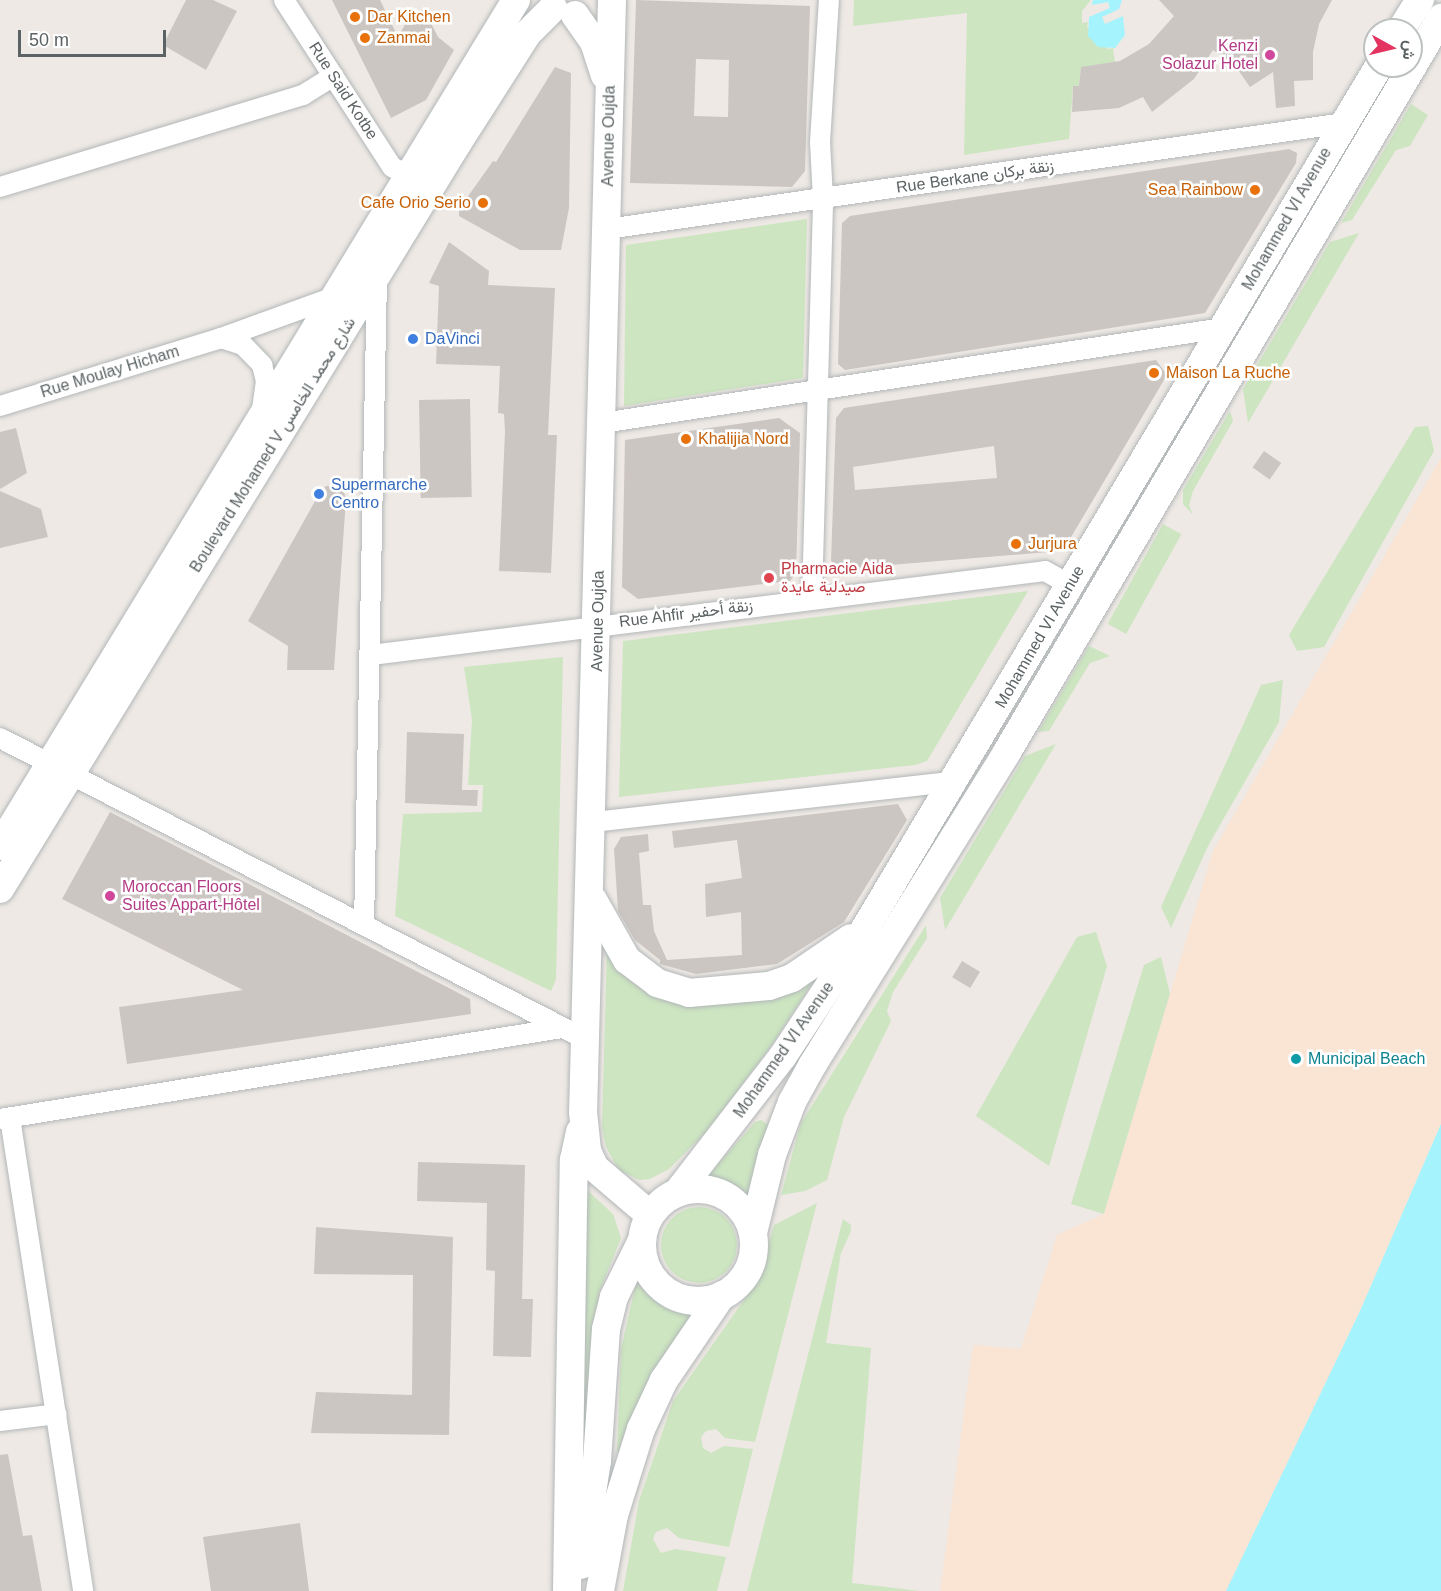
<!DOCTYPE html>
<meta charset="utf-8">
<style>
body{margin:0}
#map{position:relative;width:1441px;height:1591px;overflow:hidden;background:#eee9e4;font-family:Helvetica,Vazirmatn,sans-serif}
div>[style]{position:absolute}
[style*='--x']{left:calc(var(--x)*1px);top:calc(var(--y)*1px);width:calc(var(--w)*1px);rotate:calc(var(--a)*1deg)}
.green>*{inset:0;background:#cde5c1;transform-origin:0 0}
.round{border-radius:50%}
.sand>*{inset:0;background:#fae4d4}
.water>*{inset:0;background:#a5f4fd}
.building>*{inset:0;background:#ccc6c3;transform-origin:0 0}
.roads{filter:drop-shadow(0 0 2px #b2b7b9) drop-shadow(0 0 2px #b2b7b9)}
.street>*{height:20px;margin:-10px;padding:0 10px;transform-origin:10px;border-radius:10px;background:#fff}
.secondary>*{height:28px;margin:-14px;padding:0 14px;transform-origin:14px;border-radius:14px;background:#fff}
.secondary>.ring{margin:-14px;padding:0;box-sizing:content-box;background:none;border:28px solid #fff;border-radius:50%}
.dots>*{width:16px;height:16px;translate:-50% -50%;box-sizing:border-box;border:3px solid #fff;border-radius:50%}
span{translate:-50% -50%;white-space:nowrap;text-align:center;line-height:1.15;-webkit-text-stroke:5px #fff;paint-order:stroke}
.food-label{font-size:16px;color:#c56008}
.left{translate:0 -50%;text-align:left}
.right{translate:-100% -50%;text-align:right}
.hotel-label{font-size:16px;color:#b23c85}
.street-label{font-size:16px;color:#5c6364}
.shop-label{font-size:16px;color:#366cbe}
.health-label{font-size:16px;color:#be3a42}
.culture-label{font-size:16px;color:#0d838f}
.north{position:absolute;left:1363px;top:18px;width:60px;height:60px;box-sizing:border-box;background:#fff;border:2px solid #bec1c1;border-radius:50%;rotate:98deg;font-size:16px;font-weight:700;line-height:24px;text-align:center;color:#5c6364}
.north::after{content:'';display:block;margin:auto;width:21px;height:27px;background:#e53361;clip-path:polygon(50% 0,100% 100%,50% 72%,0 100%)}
.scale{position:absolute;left:18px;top:30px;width:148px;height:27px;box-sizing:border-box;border:3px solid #5c6364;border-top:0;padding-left:8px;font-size:18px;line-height:21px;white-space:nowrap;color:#5c6364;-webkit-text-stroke:4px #fff;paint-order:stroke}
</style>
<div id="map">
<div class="green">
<i style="clip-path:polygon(854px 0,1091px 0,1082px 11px,1082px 23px,1088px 22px,1087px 27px,1108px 49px,1113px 48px,1115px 63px,1081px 68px,1079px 86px,1073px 86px,1069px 139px,964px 155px,967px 13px,853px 26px)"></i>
<i style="clip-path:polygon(1411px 104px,1428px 115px,1410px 146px,1396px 150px,1352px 220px,1341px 223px)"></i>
<i style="clip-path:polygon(807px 219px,803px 378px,624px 406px,626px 245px)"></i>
<i style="clip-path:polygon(1359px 233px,1248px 423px,1243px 389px,1330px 242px)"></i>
<i style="clip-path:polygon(1230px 411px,1233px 421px,1193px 491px,1189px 505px,1193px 515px,1183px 504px,1183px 490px)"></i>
<i style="clip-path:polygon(1428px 426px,1434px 451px,1324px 647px,1297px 651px,1289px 635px,1415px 427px)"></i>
<i style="left:1163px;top:524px;width:21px;height:114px;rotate:29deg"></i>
<i style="clip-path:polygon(1028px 591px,927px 761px,915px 765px,619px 797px,623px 641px)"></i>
<i style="clip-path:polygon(1089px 646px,1110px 656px,1090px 663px,1049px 731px,1038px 732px)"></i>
<i style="clip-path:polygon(563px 657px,556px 979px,551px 991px,395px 916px,403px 814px,482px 812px,483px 785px,468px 785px,472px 720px,464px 667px)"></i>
<i style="clip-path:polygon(1283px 680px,1279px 722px,1208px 846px,1171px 928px,1161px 907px,1261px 685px)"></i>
<i style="clip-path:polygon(1056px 744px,945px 930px,940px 898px,1025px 756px)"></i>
<i style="clip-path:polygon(926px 925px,927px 938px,893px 992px,887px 1011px,891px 1021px,844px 1117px,827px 1180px,805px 1191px,781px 1195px,801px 1123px)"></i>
<i style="clip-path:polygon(1096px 932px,1107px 966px,1049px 1166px,976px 1116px,1077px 937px)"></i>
<i style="clip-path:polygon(607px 947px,639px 982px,816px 977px,770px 1048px,706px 1132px,669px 1169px,650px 1179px,639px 1180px,619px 1170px,606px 1147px,602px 1128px)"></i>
<i style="clip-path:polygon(1161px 957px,1170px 994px,1104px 1214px,1071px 1204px,1144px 965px)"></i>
<i style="clip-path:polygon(761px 1120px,769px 1125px,748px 1203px,727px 1186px,704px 1180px,755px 1122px)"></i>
<i style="clip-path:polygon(586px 1189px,613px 1214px,621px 1238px,599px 1293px,580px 1471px)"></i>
<i style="clip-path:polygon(817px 1203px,755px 1442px,725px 1438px,716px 1429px,706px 1431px,701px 1437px,703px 1448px,711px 1453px,724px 1446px,753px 1449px,729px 1547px,679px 1538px,667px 1528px,656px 1532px,653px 1539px,661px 1553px,676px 1549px,726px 1557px,717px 1591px,623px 1591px,639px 1501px,673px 1401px,758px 1280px,774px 1225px)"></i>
<i class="round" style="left:661px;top:1207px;width:76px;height:76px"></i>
<i style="clip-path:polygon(843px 1219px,851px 1225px,851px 1231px,841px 1253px,826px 1343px,871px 1348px,852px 1583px,920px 1591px,747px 1591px)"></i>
<i style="clip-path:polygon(638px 1275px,667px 1304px,698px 1312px,621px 1454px,617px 1451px,621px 1349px)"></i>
</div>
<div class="sand">
<i style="clip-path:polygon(1441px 458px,1441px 1124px,1360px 1311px,1226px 1591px,940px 1591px,973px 1345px,1021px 1349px,1057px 1235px,1104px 1214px,1213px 851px)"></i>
</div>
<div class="water">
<i style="clip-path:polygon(1093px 0,1122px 0,1119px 9px,1102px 17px,1105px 24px,1123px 16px,1125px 35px,1115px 48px,1098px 47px,1088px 36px,1089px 17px,1110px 8px,1108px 2px,1092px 5px)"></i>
<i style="clip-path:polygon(1441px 1124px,1441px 1591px,1226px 1591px,1360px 1311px)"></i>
</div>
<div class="building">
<i style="clip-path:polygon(186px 0,213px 0,237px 11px,206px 70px,163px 45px)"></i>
<i style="clip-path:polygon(332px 0,380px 0,398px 37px,410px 16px,424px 9px,438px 37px,454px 50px,426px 100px,391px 118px)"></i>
<i style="clip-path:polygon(evenodd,636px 0,810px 6px,805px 171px,792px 187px,630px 183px,636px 0,696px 59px,729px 60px,728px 117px,694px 116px,696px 59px)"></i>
<i style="clip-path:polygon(1159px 0,1332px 0,1319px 24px,1313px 52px,1313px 80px,1294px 81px,1295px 106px,1276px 108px,1273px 72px,1250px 87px,1234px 64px,1213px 50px,1194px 79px,1152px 112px,1143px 97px,1119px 108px,1072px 112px,1073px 86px,1079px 86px,1081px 67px,1120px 61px,1149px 44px,1174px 16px)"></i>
<i style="clip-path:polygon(555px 67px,571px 73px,569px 208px,561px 250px,520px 250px,459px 216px,459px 209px,493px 161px,496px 162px)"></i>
<i style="clip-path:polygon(1289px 149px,1297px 153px,1296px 163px,1205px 313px,845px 370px,838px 364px,842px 223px,850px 216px)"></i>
<i style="clip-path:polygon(449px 242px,489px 271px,488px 285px,555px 288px,548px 435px,557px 435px,551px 573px,499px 571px,505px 431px,504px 414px,498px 413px,500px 366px,436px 364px,439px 286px,429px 283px)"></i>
<i style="clip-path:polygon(evenodd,1156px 360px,1167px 375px,1067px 544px,1048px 552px,841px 569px,831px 561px,836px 418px,844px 408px,1156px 360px,994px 446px,997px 478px,855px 490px,853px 467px,994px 446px)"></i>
<i style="left:470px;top:399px;width:98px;height:51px;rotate:89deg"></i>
<i style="clip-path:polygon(779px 418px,800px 433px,796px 573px,790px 581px,638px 599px,622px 587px,625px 440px)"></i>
<i style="clip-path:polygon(16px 428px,27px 473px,0 489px,0 432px)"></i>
<i style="left:1264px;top:451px;width:21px;height:20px;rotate:35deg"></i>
<i style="clip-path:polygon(335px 485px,343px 489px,346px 499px,334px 670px,287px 670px,288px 646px,248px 621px,319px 494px,326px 486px)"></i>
<i style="clip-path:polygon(0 491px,41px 509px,48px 537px,0 548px)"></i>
<i style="clip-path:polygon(407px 732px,464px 734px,462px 790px,478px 790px,477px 806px,405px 803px)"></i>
<i style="clip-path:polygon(898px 804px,907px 820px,844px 922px,777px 964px,696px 974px,660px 964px,660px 960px,635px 940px,618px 911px,614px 849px,621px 837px,648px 834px,649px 851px,639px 853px,643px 905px,651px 905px,654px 931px,667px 960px,742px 955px,741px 912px,706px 917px,705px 884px,742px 878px,737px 840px,674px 848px,672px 831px)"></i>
<i style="clip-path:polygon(110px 812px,470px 999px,471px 1014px,127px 1064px,119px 1007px,243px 990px,62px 899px)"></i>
<i style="left:962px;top:961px;width:21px;height:19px;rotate:31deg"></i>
<i style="clip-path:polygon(418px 1162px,525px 1165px,522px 1299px,533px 1299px,531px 1357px,493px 1356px,495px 1271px,486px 1270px,487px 1203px,417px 1201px)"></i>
<i style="clip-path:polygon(316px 1227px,453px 1237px,449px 1435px,311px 1433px,316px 1392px,412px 1395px,413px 1275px,314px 1274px)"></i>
<i style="clip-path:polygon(8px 1454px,23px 1536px,32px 1535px,42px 1591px,0 1591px,0 1455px)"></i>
<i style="clip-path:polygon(300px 1523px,309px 1591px,211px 1591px,203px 1537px)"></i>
</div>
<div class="roads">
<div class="street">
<i style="--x:284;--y:0;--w:199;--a:57.1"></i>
<i style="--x:392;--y:167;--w:18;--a:27"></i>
<i style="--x:0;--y:187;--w:317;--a:-16.9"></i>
<i style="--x:303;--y:95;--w:36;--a:-32"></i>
<i style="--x:607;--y:229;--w:745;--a:-8.18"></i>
<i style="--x:221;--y:338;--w:23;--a:18"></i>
<i style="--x:243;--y:345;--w:28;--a:46"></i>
<i style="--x:262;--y:365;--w:16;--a:76"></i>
<i style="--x:266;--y:381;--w:29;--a:98"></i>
<i style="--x:0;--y:406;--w:231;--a:-17.1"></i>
<i style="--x:221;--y:338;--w:120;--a:-19.9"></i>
<i style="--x:602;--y:423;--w:628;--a:-8.7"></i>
<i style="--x:812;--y:598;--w:399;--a:-88.4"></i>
<i style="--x:823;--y:199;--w:57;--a:-93"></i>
<i style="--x:820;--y:142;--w:142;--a:-86.4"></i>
<i style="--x:371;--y:655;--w:679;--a:-7.1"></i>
<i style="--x:1045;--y:571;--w:29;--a:29"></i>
<i style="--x:0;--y:738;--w:660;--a:27.22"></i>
<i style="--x:593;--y:822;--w:365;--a:-6.4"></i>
<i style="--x:364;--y:925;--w:648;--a:-88.85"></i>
<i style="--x:10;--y:1118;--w:479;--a:81.2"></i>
<i style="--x:0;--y:1119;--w:569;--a:-9.2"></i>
<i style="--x:0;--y:1421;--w:57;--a:-7"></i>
</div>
<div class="secondary">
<i style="--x:612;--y:0;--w:1112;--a:91.49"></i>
<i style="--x:583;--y:1112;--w:39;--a:84"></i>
<i style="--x:587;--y:1151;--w:19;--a:65"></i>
<i style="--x:595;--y:1168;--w:72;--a:40.5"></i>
<i style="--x:575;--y:15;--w:33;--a:55"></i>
<i style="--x:594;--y:42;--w:35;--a:72"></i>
<i style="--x:1401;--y:30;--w:36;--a:-58"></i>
<i style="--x:0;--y:846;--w:991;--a:-58.62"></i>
<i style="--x:0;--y:889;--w:874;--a:-58.47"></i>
<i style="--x:457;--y:144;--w:130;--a:-57.5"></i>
<i style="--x:527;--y:34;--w:37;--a:-45"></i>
<i style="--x:593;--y:900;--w:69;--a:60.5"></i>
<i style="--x:627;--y:960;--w:38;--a:37"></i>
<i style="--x:657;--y:983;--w:34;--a:17"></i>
<i style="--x:689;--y:993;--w:80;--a:-5"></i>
<i style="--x:769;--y:986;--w:24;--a:-19"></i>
<i style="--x:792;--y:978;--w:71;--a:-34.1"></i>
<i class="ring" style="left:642px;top:1189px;width:84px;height:84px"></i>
<i style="--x:677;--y:1193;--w:173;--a:-52.3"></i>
<i style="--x:783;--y:1056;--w:118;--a:-56.7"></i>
<i style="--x:848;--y:957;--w:1037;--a:-59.21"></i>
<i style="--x:753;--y:1233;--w:80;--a:-76.3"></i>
<i style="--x:772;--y:1155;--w:57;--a:-69.3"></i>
<i style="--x:792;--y:1102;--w:43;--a:-61.1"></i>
<i style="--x:813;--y:1064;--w:367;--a:-58.1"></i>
<i style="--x:1007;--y:752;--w:853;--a:-59.4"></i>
<i style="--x:581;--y:1565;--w:105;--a:-81.3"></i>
<i style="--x:597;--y:1461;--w:132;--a:-86.1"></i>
<i style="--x:606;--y:1329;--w:33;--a:-76"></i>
<i style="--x:614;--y:1297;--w:64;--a:-63.8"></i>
<i style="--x:567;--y:1591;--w:431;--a:-89.1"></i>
<i style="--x:574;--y:1160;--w:29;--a:-78"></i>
<i style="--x:600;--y:1591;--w:77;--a:-79.6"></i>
<i style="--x:614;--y:1515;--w:90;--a:-72.6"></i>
<i style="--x:641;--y:1429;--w:54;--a:-64.9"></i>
<i style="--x:664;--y:1380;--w:102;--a:-55.8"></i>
</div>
</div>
<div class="dots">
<i style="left:355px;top:17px;background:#e8710a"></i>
<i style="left:365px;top:38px;background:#e8710a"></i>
<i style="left:1270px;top:55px;background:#d1479c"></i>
<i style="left:1255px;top:190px;background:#e8710a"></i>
<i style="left:483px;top:203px;background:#e8710a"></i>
<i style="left:413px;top:339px;background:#3f7fe0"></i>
<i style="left:1154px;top:373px;background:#e8710a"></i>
<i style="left:686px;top:439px;background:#e8710a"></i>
<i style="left:319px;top:494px;background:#3f7fe0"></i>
<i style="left:1016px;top:544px;background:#e8710a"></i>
<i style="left:769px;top:578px;background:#e0444e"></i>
<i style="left:110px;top:896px;background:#d1479c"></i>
<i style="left:1296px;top:1059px;background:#0f9aa8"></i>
</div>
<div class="food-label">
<span class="left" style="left:367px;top:17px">Dar Kitchen</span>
<span class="left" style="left:377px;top:38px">Zanmai</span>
<span class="right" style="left:1243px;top:190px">Sea Rainbow</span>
<span class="right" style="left:471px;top:203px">Cafe Orio Serio</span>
<span class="left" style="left:1166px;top:373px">Maison La Ruche</span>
<span class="left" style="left:698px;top:439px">Khalijia Nord</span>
<span class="left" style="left:1028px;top:544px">Jurjura</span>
</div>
<div class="hotel-label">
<span class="right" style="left:1258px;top:55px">Kenzi<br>Solazur Hotel</span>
<span class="left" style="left:122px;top:896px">Moroccan Floors<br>Suites Appart-Hôtel</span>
</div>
<div class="street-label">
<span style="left:343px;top:91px;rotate:57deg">Rue Said Kotbe</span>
<span style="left:609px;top:136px;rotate:-89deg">Avenue Oujda</span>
<span style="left:975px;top:177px;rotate:-8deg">Rue Berkane زنقة بركان</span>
<span style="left:1287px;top:219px;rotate:-60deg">Mohammed VI Avenue</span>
<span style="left:110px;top:372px;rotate:-17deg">Rue Moulay Hicham</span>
<span style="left:273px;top:445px;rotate:-58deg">Boulevard Mohamed V شارع محمد الخامس</span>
<span style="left:686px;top:614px;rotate:-7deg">Rue Ahfir زنقة أحفير</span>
<span style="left:598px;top:621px;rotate:-89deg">Avenue Oujda</span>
<span style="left:1040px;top:637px;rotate:-60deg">Mohammed VI Avenue</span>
<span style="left:784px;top:1050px;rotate:-55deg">Mohammed VI Avenue</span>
</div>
<div class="shop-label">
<span class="left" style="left:425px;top:339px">DaVinci</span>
<span class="left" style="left:331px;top:494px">Supermarche<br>Centro</span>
</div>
<div class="health-label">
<span class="left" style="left:781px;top:578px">Pharmacie Aida<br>صيدلية عايدة</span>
</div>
<div class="culture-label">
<span class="left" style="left:1308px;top:1059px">Municipal Beach</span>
</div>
<div class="north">ش</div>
<div class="scale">50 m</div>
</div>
